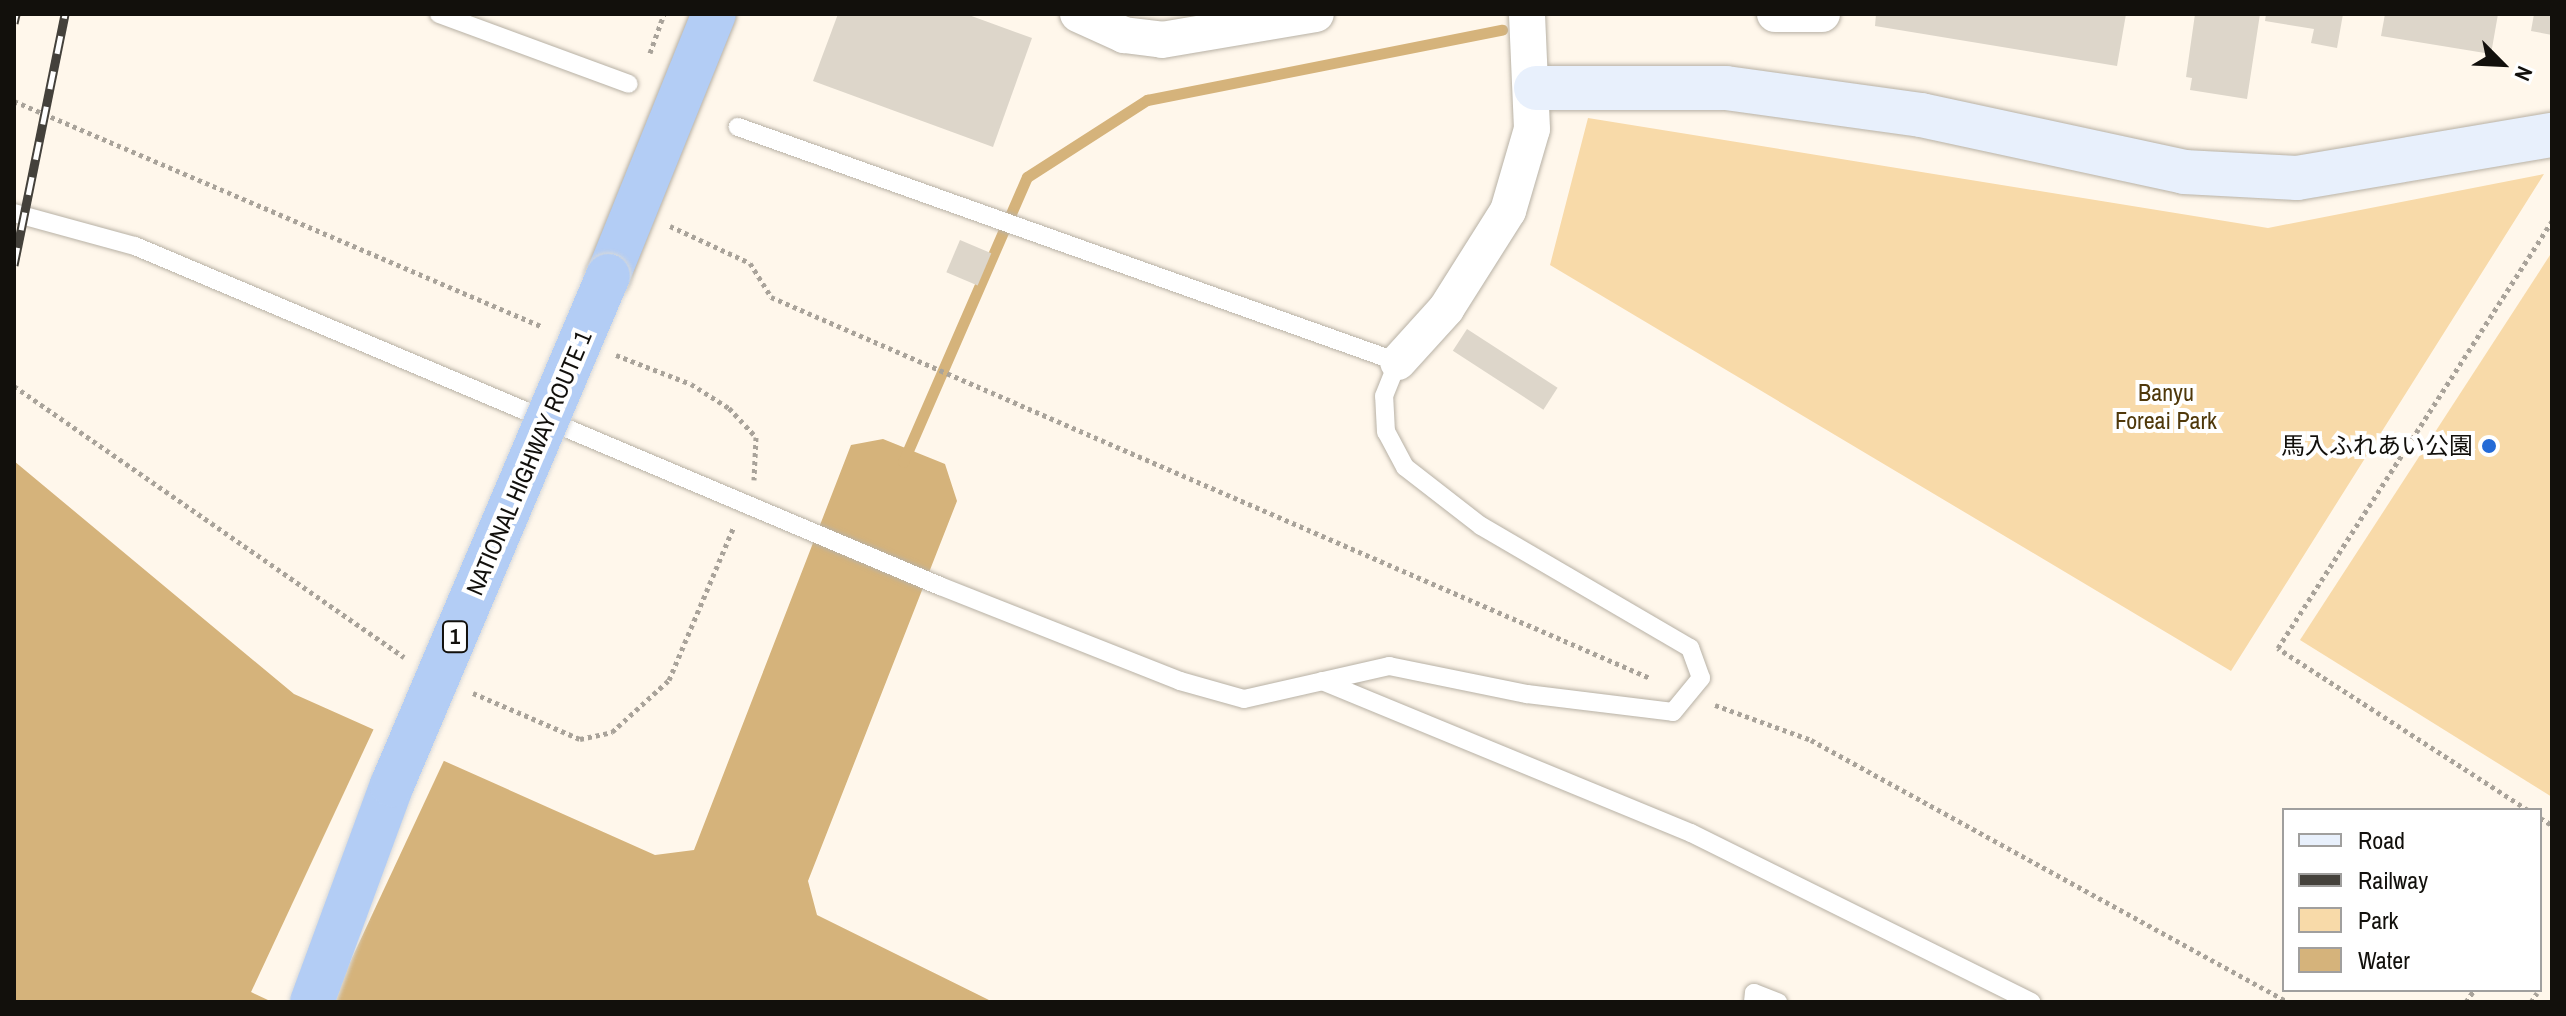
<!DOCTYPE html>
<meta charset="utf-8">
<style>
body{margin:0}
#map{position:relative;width:2566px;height:1016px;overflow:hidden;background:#fff7eb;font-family:"Archivo Narrow","Noto Sans JP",sans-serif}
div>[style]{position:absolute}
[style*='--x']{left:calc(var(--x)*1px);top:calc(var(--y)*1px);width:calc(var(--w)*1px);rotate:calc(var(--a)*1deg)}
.green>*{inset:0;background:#f8daa9}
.water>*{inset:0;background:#d5b37b}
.pier>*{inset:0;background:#fff7eb;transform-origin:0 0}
.stream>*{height:11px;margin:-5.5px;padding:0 5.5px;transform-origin:5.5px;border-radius:5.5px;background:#d5b37b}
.building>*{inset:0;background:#ddd6ca;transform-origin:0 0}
.path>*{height:5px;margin-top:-2.5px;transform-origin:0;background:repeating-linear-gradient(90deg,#a9a39a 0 4px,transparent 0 8px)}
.roads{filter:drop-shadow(0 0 2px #b8b1a5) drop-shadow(0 0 2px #b8b1a5)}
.lane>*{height:18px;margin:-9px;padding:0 9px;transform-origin:9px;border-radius:9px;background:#fff}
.street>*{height:36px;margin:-18px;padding:0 18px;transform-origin:18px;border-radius:18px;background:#fff}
.secondary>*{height:44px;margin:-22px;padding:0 22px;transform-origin:22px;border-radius:22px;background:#e8f0fc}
.highway>*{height:44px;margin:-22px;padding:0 22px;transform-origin:22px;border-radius:22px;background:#b3cdf5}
.rail>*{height:9px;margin-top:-4.5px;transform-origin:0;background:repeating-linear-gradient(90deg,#fff 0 18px,#44413b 0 36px);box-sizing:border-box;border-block:2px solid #44413b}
.bridges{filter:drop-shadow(0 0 2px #d9d9d8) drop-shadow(0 0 2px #d9d9d8)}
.highway-bridge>*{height:44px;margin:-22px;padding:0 22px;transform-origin:22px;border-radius:22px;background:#b3cdf5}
.dots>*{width:22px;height:22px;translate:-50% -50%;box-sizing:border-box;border:4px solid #fff;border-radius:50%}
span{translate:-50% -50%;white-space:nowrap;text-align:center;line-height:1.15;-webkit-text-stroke:8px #fff;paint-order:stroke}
.shield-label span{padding:2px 6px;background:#fff;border:2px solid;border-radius:6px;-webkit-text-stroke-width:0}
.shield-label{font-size:22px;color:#12100c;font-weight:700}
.park-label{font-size:24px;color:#4f380a}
.poi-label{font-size:24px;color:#12100c}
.right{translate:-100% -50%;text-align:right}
.street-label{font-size:24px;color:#12100c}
.frame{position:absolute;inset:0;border:16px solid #12100c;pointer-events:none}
.legend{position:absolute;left:2282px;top:808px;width:260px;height:184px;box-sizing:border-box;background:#fff;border:2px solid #a09f9e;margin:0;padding:10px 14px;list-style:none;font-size:24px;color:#12100c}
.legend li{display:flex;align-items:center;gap:16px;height:40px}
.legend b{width:40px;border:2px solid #a09f9e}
.north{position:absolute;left:2462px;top:24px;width:80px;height:80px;-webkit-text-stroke:6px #fff;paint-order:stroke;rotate:114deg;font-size:22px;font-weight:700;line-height:32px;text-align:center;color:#12100c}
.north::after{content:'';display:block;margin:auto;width:28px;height:36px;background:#12100c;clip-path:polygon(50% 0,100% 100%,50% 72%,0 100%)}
</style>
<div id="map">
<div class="green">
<i style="clip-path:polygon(1588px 118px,2268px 228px,2544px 174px,2231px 671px,1550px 265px)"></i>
<i style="clip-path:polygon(2552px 252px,2552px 797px,2300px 640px)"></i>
</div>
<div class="water">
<i style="clip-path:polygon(883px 439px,945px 464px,957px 501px,808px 881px,817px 915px,993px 1002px,14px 1002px,14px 461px,294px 694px,655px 855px,694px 850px,851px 445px)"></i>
</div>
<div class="pier">
<i style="left:377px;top:722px;width:77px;height:298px;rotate:25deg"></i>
</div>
<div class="stream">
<i style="--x:903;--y:462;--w:311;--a:-66.5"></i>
<i style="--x:1027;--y:177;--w:143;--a:-32.7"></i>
<i style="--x:1147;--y:100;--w:362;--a:-11.2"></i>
</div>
<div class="building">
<i style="clip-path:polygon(838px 14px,966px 14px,1032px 38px,993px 147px,813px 81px)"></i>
<i style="clip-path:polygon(1876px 14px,2126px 14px,2117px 66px,1875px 26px)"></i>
<i style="clip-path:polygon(2195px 14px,2260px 14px,2247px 99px,2190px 90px,2192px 78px,2186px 77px)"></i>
<i style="clip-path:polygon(2266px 14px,2343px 14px,2337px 48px,2311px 43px,2314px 29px,2265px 21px)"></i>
<i style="clip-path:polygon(2385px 14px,2498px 14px,2491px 54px,2381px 36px)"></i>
<i style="clip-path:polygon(2534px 14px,2552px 14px,2552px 35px,2531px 31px)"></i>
<i style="left:960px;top:240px;width:34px;height:35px;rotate:23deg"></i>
<i style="left:1467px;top:329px;width:108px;height:26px;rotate:33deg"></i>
</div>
<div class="path">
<i style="--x:650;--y:53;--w:41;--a:-70.3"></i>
<i style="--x:14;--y:101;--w:575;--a:23.13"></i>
<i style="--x:670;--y:226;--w:88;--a:24.8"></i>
<i style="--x:750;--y:263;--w:40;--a:58"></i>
<i style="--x:771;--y:297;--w:958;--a:23.43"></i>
<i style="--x:616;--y:355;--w:80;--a:21.1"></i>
<i style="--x:691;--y:384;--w:45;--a:32.3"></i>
<i style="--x:729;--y:408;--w:40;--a:47"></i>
<i style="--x:756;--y:437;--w:43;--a:92.7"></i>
<i style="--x:14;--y:386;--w:475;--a:34.8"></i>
<i style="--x:473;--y:693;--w:116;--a:23.3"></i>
<i style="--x:580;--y:739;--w:33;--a:-12"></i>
<i style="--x:612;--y:732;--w:77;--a:-42.4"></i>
<i style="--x:669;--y:680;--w:167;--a:-67.1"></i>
<i style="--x:1715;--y:705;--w:102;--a:20"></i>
<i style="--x:1811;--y:740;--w:544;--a:28.78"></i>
<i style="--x:2528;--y:810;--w:298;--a:-147.1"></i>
<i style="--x:2278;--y:648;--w:507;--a:-57.31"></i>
<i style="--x:2540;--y:818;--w:14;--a:30"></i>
<i style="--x:2466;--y:1002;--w:14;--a:-56"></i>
<i style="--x:2531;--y:1002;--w:11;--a:-56"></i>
</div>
<div class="roads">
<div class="lane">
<i style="--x:439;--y:14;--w:202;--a:20.2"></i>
<i style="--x:14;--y:213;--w:125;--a:15.3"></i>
<i style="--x:135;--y:246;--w:874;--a:22.9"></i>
<i style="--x:940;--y:586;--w:258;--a:21.6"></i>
<i style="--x:1180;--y:681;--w:66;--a:15.7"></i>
<i style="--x:1244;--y:699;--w:149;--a:-12.8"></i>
<i style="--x:1389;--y:666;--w:141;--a:11.5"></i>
<i style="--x:1527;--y:694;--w:147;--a:7"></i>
<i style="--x:1673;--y:712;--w:44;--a:-50.5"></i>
<i style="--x:1701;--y:678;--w:32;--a:-110"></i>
<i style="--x:1690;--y:648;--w:242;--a:-149.7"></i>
<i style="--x:1481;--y:526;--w:96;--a:-142.2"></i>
<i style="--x:1405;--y:467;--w:40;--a:-118"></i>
<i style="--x:1386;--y:432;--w:36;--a:-93"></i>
<i style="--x:1384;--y:396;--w:37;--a:-68"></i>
<i style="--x:1398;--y:362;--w:701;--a:-160.4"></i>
<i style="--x:1322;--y:681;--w:399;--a:22.4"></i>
<i style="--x:1691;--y:833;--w:380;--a:26.4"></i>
<i style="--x:1753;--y:1002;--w:9;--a:-84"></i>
<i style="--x:1754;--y:993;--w:26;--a:21"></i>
</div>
<div class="street">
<i style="--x:1078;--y:14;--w:51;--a:24.5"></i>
<i style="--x:1124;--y:35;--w:38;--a:7"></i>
<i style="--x:1162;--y:40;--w:156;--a:-9.6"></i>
<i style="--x:1775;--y:14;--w:47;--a:0"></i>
<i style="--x:1398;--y:362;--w:72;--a:-47.8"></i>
<i style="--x:1446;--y:309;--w:116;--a:-57.7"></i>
<i style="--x:1508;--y:211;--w:85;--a:-73.7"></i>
<i style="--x:1532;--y:129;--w:115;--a:-92.5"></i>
</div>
<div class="secondary">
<i style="--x:1536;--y:88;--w:190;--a:0"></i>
<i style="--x:1726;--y:88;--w:197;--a:7.9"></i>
<i style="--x:1921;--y:115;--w:269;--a:12.2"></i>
<i style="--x:2184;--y:172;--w:113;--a:3"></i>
<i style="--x:2297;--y:178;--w:259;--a:-9.6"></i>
</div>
<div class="highway">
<i style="--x:608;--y:276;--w:283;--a:-68"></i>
</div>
</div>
<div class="rail">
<i style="--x:14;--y:23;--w:9;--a:-77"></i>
<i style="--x:14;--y:265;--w:256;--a:-78.5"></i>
</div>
<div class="bridges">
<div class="highway-bridge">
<i style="--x:312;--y:1002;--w:231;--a:-69.8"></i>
<i style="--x:392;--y:785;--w:553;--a:-67.01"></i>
</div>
</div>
<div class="dots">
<i style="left:2489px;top:446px;background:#246ad6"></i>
</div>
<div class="shield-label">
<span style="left:455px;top:637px">1</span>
</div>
<div class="park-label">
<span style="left:2166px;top:407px">Banyu<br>Foreai Park</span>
</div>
<div class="poi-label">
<span class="right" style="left:2473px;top:446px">馬入ふれあい公園</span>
</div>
<div class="street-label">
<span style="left:529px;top:463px;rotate:-67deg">NATIONAL HIGHWAY ROUTE 1</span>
</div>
<div class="frame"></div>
<ul class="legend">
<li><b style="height:10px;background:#e8f0fc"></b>Road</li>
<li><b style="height:10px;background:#44413b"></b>Railway</li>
<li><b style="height:22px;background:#f8daa9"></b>Park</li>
<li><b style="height:22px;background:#d5b37b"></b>Water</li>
</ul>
<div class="north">N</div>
</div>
